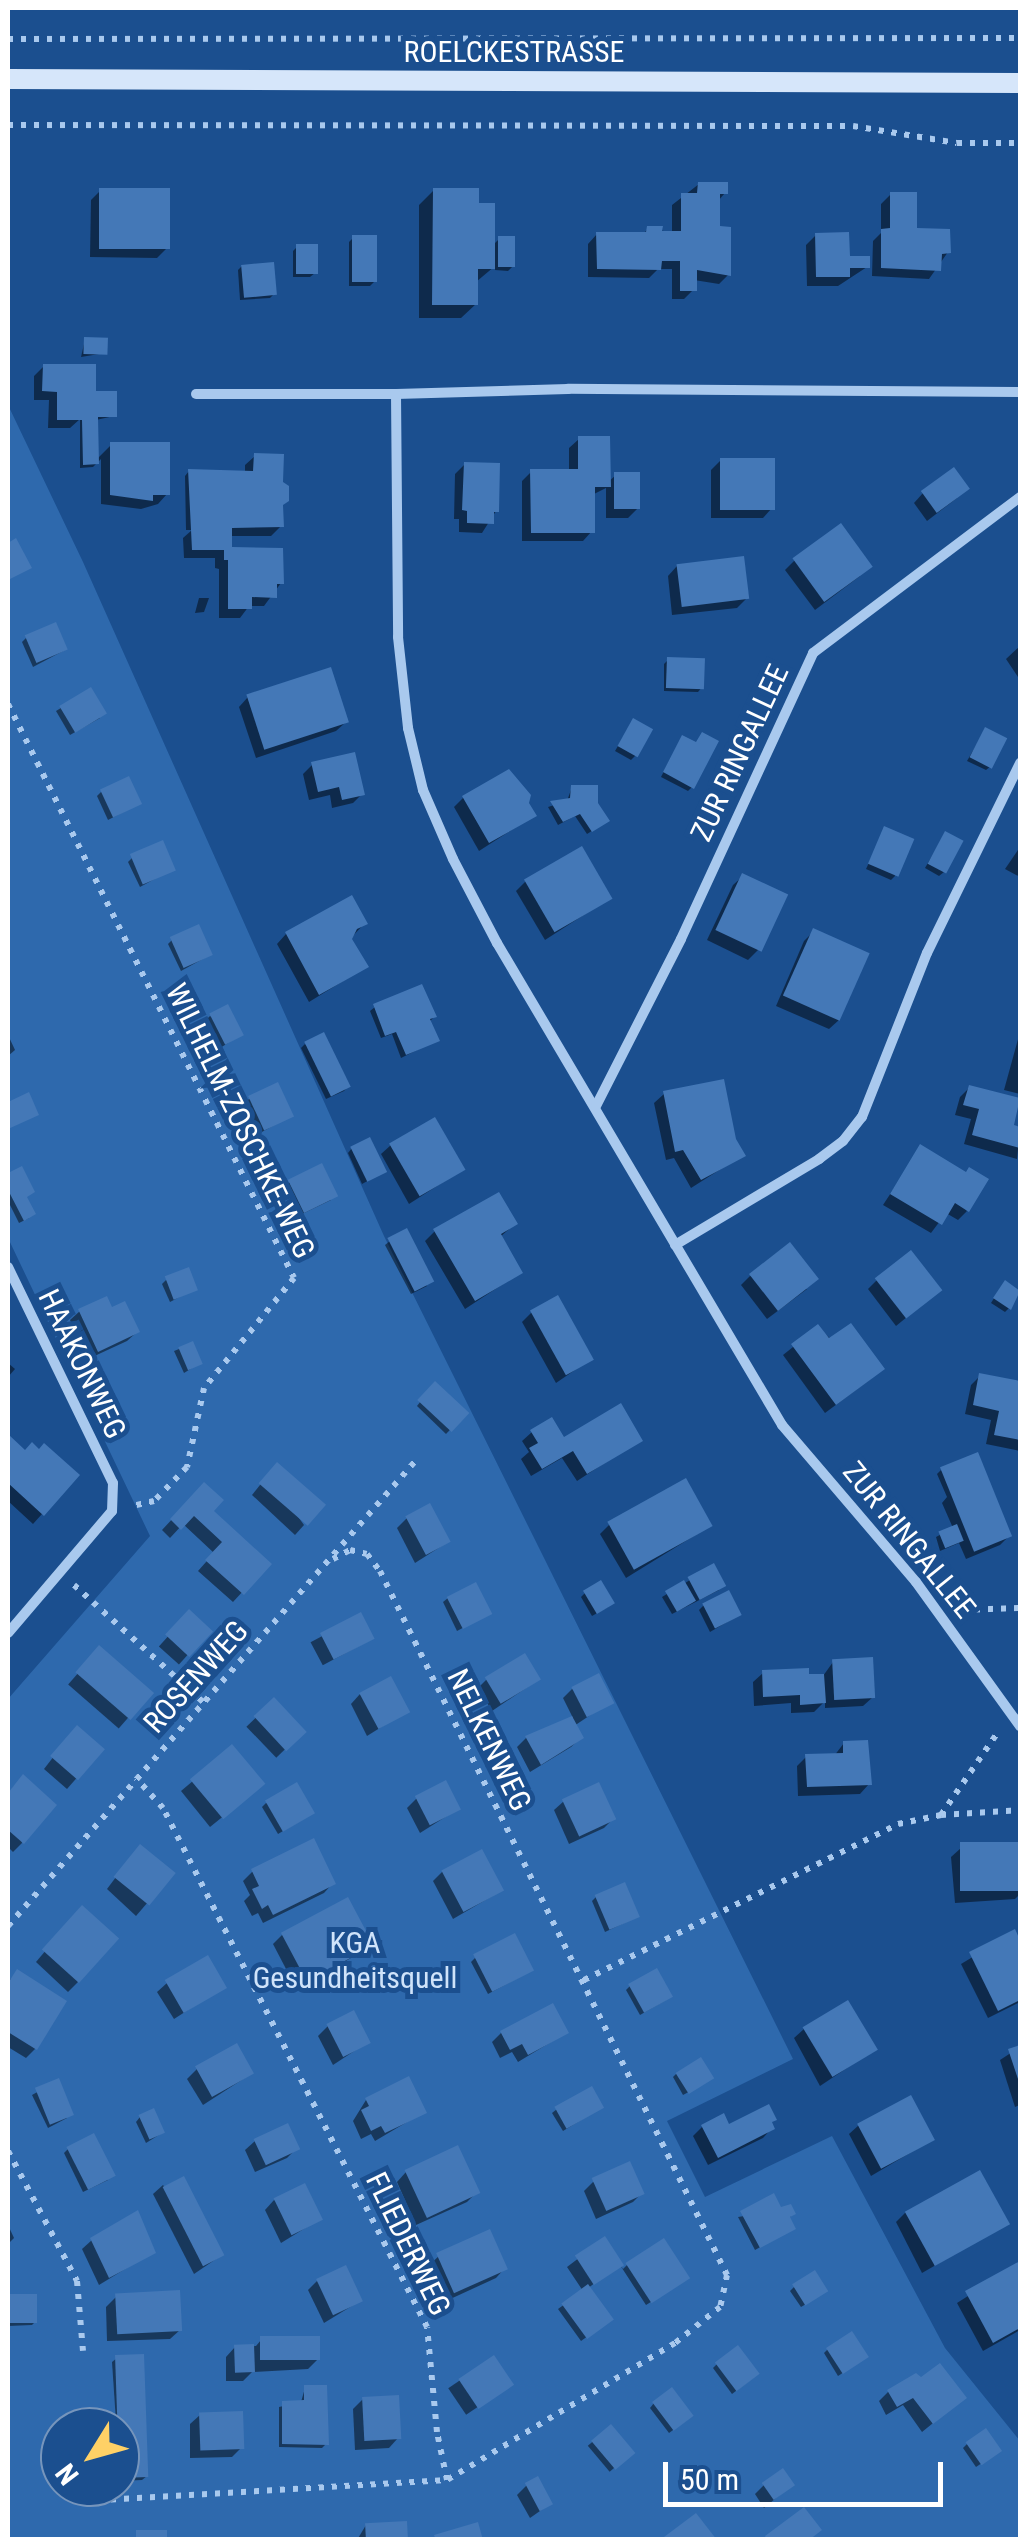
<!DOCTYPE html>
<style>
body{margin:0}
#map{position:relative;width:1028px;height:2547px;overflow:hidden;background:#1b4f8f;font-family:"Roboto Condensed",sans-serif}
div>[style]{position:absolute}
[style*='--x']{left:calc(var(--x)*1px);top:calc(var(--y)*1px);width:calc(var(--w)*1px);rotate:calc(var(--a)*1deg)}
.green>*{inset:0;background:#2e69ad}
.shadow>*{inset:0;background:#0007;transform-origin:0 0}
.building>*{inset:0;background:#4478b7;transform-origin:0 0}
.path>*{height:6px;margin-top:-3px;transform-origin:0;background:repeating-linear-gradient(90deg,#a9c9ee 0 5px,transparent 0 13px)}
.street>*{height:10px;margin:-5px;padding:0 5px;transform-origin:5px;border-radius:5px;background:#a9c9ee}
.secondary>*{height:20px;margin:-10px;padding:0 10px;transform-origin:10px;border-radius:10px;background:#d6e6fa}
span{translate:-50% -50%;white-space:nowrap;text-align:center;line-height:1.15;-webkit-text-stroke:10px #1b4f8f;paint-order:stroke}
.street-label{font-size:30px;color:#fff}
.park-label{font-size:30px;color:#cfe3fa}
.frame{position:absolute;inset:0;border:10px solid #fff;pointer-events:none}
.north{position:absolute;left:40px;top:2407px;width:100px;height:100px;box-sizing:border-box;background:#1b4f8f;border:2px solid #7695bc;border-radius:50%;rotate:233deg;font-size:28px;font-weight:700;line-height:40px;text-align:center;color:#fff}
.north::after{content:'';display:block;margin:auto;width:35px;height:45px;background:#ffd166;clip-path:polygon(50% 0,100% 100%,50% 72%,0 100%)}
.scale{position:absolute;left:663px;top:2462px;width:280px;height:45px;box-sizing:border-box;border:5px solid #fff;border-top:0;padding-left:12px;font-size:30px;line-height:35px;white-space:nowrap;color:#fff;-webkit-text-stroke:8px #1b4f8f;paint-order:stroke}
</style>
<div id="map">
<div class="green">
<i style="clip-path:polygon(evenodd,8px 405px,83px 562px,384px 1236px,793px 2059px,667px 2121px,705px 2197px,832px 2136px,945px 2348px,1020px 2441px,1020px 2539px,8px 2539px,8px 1699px,150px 1536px,8px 1238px,8px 405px,60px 2427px,120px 2427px,120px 2487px,60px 2487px,60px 2427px)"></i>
</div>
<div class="shadow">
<i style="clip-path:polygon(860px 8px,1020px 8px,1020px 10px,862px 9px)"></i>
<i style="clip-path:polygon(699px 184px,725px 193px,718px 201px,718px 229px,728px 275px,719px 284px,694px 280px,694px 289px,684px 299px,672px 299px,672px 269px,658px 269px,649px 278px,588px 277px,588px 244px,597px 234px,642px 235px,648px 229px,672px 232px,672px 205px)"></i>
<i style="clip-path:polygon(434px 190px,476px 206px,493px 245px,499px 239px,513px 266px,508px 271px,495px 270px,495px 266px,476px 282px,476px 304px,461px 318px,419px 318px,419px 205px)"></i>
<i style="clip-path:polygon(100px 191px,167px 248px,157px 258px,90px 257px,91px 200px)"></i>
<i style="clip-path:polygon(891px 194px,914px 230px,948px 252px,929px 279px,872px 276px,873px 241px,881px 233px,881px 204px)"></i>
<i style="clip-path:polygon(816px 235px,847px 259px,867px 267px,838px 286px,807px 286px,806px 245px)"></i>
<i style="clip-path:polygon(353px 238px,375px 281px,370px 286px,349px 286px,349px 242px)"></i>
<i style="clip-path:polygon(297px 247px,315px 273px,310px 277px,293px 277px,293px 251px)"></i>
<i style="clip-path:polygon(242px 266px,274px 294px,270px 298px,240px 300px,238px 270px)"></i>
<i style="clip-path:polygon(85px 340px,105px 353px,81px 357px)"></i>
<i style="clip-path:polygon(44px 366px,93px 393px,114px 416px,96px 420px,97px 459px,111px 445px,167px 494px,158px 504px,141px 509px,101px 504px,101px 459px,93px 467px,80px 468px,80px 419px,70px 428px,48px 428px,49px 400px,34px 400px,34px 376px)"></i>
<i style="clip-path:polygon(579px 439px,608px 482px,616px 475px,638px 508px,628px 518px,606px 518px,606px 488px,592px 495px,592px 531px,583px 541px,522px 541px,522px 481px,531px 472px,569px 471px,569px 448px)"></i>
<i style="clip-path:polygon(255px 456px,281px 506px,281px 526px,271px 536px,230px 536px,230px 550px,281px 583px,264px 606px,249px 606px,240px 618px,219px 618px,219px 569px,215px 568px,215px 558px,184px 558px,183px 538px,192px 530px,186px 530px,185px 476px,189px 471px,245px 473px,245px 465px)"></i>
<i style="clip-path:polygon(721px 460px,772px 508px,763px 518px,711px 518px,711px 470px)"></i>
<i style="clip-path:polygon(465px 464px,496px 511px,482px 533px,459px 532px,459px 519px,454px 519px,455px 474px)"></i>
<i style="clip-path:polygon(923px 493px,957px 498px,927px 521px,914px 503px)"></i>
<i style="clip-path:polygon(795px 560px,860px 576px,815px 610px,785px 570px)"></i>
<i style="clip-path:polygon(677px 566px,747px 598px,737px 608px,672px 615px,668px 576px)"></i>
<i style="clip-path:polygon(199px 598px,209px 598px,204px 612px,195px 613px)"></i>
<i style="clip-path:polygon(26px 638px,65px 650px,33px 667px,22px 642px)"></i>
<i style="clip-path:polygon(1020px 646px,1020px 680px,1006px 659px)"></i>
<i style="clip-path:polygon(668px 660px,702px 687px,698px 692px,664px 691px,664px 664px)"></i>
<i style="clip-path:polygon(90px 690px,100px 718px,70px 735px,56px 711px)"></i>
<i style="clip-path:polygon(248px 697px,346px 722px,336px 731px,256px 758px,239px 707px)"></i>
<i style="clip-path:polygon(633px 721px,635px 756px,631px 760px,615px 751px)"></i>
<i style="clip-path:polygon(985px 730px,991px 766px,986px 770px,967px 761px)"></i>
<i style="clip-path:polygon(679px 742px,692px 787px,688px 791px,661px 777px)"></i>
<i style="clip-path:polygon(313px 764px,362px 794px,353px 803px,332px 808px,330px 795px,309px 800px,303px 774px)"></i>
<i style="clip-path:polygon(572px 787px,595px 804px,603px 824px,587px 834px,575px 816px,558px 825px,548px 807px,567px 801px)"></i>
<i style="clip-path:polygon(101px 792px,139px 804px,108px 820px,97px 796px)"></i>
<i style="clip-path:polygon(463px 798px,526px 804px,533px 816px,479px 851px,454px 807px)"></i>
<i style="clip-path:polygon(885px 829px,895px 876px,891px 880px,866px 869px)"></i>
<i style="clip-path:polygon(945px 834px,944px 872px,939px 876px,925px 868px)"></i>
<i style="clip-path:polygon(1020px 847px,1020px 877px,1005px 869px)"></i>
<i style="clip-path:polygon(132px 858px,173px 869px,140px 887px,128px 862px)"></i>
<i style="clip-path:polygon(743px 876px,758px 950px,748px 960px,707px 940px,733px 885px)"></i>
<i style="clip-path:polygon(526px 881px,610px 898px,545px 940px,516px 891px)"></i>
<i style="clip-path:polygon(364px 924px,349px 940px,366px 967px,309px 1002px,277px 944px,286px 934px)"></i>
<i style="clip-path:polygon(814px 931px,839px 1020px,829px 1029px,776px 1006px,804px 941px)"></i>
<i style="clip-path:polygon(172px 940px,210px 955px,181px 971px,168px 944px)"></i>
<i style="clip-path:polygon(375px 1007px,434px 1017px,429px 1022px,437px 1040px,401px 1058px,392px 1034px,381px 1038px,370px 1011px)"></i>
<i style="clip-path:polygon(210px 1016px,241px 1035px,220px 1048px,206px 1020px)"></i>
<i style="clip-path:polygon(1020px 1032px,1020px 1094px,1004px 1090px)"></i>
<i style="clip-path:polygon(8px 1035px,15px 1050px,8px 1056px)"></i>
<i style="clip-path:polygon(305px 1044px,348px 1086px,344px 1091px,326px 1099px,301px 1048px)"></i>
<i style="clip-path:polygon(969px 1088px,1011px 1127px,1020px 1130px,1017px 1159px,964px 1144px,971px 1119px,955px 1115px,960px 1097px)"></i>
<i style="clip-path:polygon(664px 1094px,734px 1140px,743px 1155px,691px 1188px,674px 1158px,666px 1160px,654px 1103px)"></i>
<i style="clip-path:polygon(249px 1099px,291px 1116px,260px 1133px,245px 1103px)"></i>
<i style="clip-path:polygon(391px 1145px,462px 1170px,409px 1204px,381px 1154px)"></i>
<i style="clip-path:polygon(921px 1147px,967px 1211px,958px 1220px,946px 1213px,931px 1233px,883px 1205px)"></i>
<i style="clip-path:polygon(352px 1148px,384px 1172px,362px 1184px,348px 1153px)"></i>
<i style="clip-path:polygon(21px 1169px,29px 1218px,19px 1223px,8px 1201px,8px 1176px)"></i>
<i style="clip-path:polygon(290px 1182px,331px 1200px,300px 1215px,286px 1186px)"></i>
<i style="clip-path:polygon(515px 1224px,500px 1237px,520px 1273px,465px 1309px,425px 1241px,435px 1231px)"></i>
<i style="clip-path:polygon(390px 1241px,427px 1286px,411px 1294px,385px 1245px)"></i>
<i style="clip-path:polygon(750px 1276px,807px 1289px,767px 1319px,741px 1285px)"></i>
<i style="clip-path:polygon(166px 1280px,195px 1289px,170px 1302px,162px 1284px)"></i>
<i style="clip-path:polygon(877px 1280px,929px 1299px,896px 1326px,868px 1289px)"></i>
<i style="clip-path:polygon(1001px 1287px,1009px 1308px,1005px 1312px,991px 1303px)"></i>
<i style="clip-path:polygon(111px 1310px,137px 1332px,127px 1341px,88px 1359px,70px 1320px,80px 1311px)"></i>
<i style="clip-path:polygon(532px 1312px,591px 1359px,556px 1383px,522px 1322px)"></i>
<i style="clip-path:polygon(818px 1327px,872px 1378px,825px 1413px,783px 1355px)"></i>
<i style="clip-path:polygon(192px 1344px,200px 1363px,184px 1373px,174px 1351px)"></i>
<i style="clip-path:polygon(8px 1363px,15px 1369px,8px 1377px)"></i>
<i style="clip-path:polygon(980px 1376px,1020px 1384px,1020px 1451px,986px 1444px,991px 1420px,965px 1414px,971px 1385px)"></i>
<i style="clip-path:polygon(431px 1388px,465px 1414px,446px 1434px,417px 1406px)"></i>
<i style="clip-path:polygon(532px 1432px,563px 1440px,640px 1440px,577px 1481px,562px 1458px,531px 1476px,521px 1459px,529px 1452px,522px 1441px)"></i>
<i style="clip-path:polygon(8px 1437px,25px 1453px,77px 1475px,33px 1524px,8px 1501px)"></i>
<i style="clip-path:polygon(941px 1470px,1009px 1536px,1000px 1545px,966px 1559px,959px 1543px,940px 1551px,936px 1537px,953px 1528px,942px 1503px,947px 1497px,937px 1474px)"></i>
<i style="clip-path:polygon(268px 1475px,304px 1525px,295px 1535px,252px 1495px)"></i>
<i style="clip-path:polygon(204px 1485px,211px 1511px,268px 1564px,233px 1602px,198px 1571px,214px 1553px,183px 1524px,170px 1538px,162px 1530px)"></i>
<i style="clip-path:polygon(407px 1518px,448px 1542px,415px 1563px,397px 1528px)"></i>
<i style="clip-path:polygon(610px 1524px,710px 1526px,626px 1578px,600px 1534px)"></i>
<i style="clip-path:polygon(690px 1580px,719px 1590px,672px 1614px,662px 1597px)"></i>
<i style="clip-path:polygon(585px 1593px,608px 1607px,592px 1616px,581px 1597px)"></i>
<i style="clip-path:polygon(448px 1598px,489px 1614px,457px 1631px,443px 1602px)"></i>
<i style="clip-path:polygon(703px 1606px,739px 1615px,710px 1632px,699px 1610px)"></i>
<i style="left:189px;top:1613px;width:27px;height:45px;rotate:42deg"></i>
<i style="left:360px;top:1616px;width:26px;height:56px;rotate:62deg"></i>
<i style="left:99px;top:1649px;width:67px;height:47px;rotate:41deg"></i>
<i style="clip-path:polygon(833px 1662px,873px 1697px,863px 1706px,825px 1708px,825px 1701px,814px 1712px,791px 1713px,791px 1703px,754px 1706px,753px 1682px,763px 1673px,823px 1676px)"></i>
<i style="clip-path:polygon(487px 1679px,538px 1680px,492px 1711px,478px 1688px)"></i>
<i style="clip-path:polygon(572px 1689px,610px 1702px,574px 1726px,581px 1738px,571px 1747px,530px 1772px,517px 1747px,526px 1738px,573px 1718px,563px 1698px)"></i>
<i style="clip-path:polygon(360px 1694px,407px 1711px,367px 1736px,351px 1704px)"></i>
<i style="left:273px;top:1701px;width:43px;height:37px;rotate:46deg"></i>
<i style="clip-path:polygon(68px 1738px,102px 1749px,67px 1789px,44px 1769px)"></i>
<i style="clip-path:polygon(844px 1743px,869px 1784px,860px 1794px,798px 1796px,797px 1766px,806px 1757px,834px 1756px)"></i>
<i style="clip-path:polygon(232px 1748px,252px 1793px,210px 1827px,181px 1791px)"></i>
<i style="clip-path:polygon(14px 1786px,22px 1843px,13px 1852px,8px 1847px,8px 1795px)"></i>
<i style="clip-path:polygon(417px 1798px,458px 1809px,420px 1833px,407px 1808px)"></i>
<i style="clip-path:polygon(564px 1801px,613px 1819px,604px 1828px,569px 1844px,554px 1810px)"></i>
<i style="clip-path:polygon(266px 1803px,307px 1817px,278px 1834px,262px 1807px)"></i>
<i style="clip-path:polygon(1020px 1844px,1020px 1894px,1015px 1899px,955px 1903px,951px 1857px,961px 1848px)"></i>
<i style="clip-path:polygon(131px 1857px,172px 1874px,136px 1916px,107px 1889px)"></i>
<i style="clip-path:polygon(443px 1871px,501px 1891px,453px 1919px,433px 1881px)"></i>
<i style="clip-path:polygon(252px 1872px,333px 1883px,324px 1893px,263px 1923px,258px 1913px,252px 1916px,244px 1901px,250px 1895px,243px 1881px)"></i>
<i style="clip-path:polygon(596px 1897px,637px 1917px,605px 1932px,592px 1901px)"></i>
<i style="clip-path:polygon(73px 1918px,78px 1982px,68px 1992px,36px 1962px)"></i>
<i style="clip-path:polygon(1014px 1932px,1020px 1945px,1020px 2002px,988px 2018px,961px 1964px)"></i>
<i style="clip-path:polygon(282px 1935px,371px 1946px,297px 1990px,273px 1944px)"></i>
<i style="clip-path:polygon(475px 1958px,527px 1973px,488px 1994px,471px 1962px)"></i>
<i style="clip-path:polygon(17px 1972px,35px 2049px,26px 2058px,8px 2047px,8px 1982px)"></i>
<i style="clip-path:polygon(167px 1983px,224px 1987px,174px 2019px,157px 1992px)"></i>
<i style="clip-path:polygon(630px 1986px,666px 2000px,640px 2015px,626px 1990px)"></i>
<i style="clip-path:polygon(328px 2026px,368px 2042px,333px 2065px,318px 2036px)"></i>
<i style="clip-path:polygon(804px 2029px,874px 2050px,820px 2086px,794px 2038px)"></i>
<i style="clip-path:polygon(501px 2033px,566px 2033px,518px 2062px,512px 2052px,500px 2058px,492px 2042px)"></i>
<i style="clip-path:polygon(1020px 2047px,1020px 2105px,1015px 2107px,1000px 2060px)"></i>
<i style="clip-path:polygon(197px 2069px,251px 2074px,203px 2105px,187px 2079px)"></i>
<i style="clip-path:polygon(677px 2073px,707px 2082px,683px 2095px,673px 2077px)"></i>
<i style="clip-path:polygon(57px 2081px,67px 2118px,48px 2128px,32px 2095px)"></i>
<i style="clip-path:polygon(366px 2100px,424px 2112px,375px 2141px,371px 2134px,361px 2139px,353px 2121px)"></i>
<i style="clip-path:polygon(601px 2108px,563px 2131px,552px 2113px,557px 2109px)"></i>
<i style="clip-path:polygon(140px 2117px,162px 2133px,146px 2143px,136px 2122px)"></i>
<i style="clip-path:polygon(770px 2123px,772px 2128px,763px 2138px,708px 2165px,693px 2136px,702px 2127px)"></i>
<i style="clip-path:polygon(859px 2125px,932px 2140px,871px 2176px,849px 2134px)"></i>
<i style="clip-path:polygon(255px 2141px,297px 2148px,287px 2158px,255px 2172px,245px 2150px)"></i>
<i style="clip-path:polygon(68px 2149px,108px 2180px,83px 2192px,64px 2153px)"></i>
<i style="clip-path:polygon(406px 2172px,477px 2192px,467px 2202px,416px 2225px,397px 2182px)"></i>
<i style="clip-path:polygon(593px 2182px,642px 2193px,633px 2202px,596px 2219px,584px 2191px)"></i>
<i style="clip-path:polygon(163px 2185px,222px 2255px,194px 2274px,153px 2194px)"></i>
<i style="clip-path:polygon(274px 2200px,320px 2219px,281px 2243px,265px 2210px)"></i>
<i style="clip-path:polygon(780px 2210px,793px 2214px,788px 2219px,788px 2232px,755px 2250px,738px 2217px)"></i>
<i style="clip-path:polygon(906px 2212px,1007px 2224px,922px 2273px,896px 2222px)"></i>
<i style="clip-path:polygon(8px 2225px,14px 2238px,8px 2244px)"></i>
<i style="clip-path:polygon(604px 2239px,623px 2269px,627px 2265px,683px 2282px,646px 2305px,620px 2265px,588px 2288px,606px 2323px,581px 2341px,558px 2309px,583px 2291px,567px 2267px)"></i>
<i style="clip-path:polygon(92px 2240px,153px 2252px,99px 2285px,82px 2249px)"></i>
<i style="clip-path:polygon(439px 2256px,505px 2268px,496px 2278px,446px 2301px,429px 2265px)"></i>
<i style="clip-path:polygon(1020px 2263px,1020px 2330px,983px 2351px,957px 2303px)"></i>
<i style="clip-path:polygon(317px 2281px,360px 2301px,324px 2323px,308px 2290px)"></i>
<i style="clip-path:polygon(794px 2287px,821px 2295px,801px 2307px,790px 2291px)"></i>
<i style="clip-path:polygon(8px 2296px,35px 2296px,36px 2321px,32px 2325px,8px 2326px)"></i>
<i style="clip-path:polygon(116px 2297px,180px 2330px,170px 2339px,107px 2341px,106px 2307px)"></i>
<i style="clip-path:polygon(261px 2340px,318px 2359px,308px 2369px,252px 2372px,243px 2381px,226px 2381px,226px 2357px,235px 2347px,256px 2346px)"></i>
<i style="clip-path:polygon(828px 2349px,861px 2361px,838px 2376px,824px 2353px)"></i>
<i style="clip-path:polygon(117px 2358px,147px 2476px,142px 2480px,120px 2481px,112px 2362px)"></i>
<i style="left:493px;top:2358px;width:32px;height:54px;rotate:56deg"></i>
<i style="clip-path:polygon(717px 2364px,753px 2378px,732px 2394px,713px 2368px)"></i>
<i style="clip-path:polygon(305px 2388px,326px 2444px,322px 2448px,279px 2447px,279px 2407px,301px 2402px)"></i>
<i style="clip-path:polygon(888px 2392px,964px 2398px,922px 2432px,903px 2405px,886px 2415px,879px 2401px)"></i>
<i style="clip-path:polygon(363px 2399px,398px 2438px,389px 2448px,355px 2450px,353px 2409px)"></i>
<i style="clip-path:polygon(654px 2403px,687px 2420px,669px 2433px,650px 2408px)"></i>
<i style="clip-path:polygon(200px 2415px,241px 2448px,232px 2457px,190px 2458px,190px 2424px)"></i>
<i style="left:610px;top:2427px;width:34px;height:29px;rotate:50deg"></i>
<i style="clip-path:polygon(967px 2444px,994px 2455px,976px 2467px,963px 2448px)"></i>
<i style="clip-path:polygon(527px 2485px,550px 2504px,530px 2518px,517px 2495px)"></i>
<i style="clip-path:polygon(764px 2485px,792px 2485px,764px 2508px,755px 2494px)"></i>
<i style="clip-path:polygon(366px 2525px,406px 2540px,357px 2540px)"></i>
</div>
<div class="building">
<i style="clip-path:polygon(698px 182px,728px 182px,728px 194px,720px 194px,720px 226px,731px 227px,731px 276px,697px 270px,697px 291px,680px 291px,680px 261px,662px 261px,661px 270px,597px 269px,596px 232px,646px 232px,647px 226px,663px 226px,662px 231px,681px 231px,681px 193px,697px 193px)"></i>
<i style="left:99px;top:188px;width:71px;height:61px"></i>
<i style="clip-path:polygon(433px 188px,479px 188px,479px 203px,495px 203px,495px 269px,478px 269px,478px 305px,432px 305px)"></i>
<i style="clip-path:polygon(890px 192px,917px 192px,917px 228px,950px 229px,951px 253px,942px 254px,941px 271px,881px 268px,881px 229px,890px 228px)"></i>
<i style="clip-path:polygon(849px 232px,850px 256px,870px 256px,870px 268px,850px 268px,850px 277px,816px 277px,815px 233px)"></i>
<i style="left:352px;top:235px;width:25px;height:47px"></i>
<i style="left:498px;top:236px;width:17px;height:31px"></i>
<i style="left:296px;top:244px;width:22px;height:30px"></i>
<i style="left:274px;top:262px;width:33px;height:33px;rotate:85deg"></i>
<i style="left:84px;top:337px;width:24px;height:17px;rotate:2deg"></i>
<i style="clip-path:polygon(43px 364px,96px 364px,96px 391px,117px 391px,117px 417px,98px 417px,99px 464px,83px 465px,82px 420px,57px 420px,57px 392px,42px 391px)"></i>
<i style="clip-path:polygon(578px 436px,610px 436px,611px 487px,595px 487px,595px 533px,531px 533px,530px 469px,578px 469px)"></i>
<i style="clip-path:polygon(110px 442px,170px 442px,170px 495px,153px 495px,153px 501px,110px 495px)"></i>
<i style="clip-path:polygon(254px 453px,284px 454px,283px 482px,289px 486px,289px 501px,283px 505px,284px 527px,232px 528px,232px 547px,283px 548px,284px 584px,277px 584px,277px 598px,252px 597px,252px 609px,228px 609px,228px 560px,224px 560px,224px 550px,192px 550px,188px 469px,253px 471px)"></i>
<i style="left:720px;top:458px;width:55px;height:52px"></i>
<i style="clip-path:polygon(464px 462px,500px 463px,499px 512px,494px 512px,494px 524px,467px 523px,467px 511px,462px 510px)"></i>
<i style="left:954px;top:467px;width:27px;height:41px;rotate:54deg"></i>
<i style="left:640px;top:472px;width:37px;height:26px;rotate:90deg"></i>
<i style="left:841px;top:523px;width:54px;height:60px;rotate:54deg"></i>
<i style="clip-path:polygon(16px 538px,32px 568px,8px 580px,8px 543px)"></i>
<i style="left:744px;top:556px;width:43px;height:68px;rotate:83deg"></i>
<i style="left:56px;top:622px;width:30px;height:34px;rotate:67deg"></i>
<i style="left:667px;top:657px;width:38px;height:31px;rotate:2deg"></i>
<i style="left:331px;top:667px;width:58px;height:89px;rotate:72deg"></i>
<i style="left:91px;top:687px;width:31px;height:37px;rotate:59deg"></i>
<i style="left:633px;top:718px;width:23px;height:32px;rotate:29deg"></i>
<i style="left:985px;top:727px;width:25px;height:34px;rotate:27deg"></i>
<i style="clip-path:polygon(702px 732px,719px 741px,694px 789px,663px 772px,682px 735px,696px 742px)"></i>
<i style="clip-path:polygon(355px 752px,365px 795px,342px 800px,339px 787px,318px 792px,311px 762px)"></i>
<i style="clip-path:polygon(509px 769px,531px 795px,529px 803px,537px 816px,489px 843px,462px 796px)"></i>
<i style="left:129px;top:776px;width:31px;height:32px;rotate:65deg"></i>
<i style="clip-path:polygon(571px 785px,598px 785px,598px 803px,610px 821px,592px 832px,580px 814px,563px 822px,550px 801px,570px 798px)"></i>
<i style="left:884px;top:826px;width:33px;height:41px;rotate:23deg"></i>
<i style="left:945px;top:831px;width:21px;height:37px;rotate:28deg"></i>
<i style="left:163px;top:840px;width:33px;height:36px;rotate:67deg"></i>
<i style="left:582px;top:846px;width:61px;height:67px;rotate:60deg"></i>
<i style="left:742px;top:873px;width:51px;height:63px;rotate:25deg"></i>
<i style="clip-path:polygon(352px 895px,368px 924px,357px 929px,352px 939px,369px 967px,319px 995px,285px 932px)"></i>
<i style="left:199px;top:924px;width:34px;height:32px;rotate:66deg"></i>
<i style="left:813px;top:928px;width:62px;height:74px;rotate:24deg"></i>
<i style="clip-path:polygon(422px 984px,437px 1017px,430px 1019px,440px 1041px,406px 1055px,396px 1032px,385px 1036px,373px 1004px)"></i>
<i style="left:228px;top:1004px;width:35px;height:21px;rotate:63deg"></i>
<i style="left:324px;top:1032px;width:61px;height:22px;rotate:64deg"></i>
<i style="clip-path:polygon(724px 1079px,736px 1139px,746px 1156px,701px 1180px,683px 1150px,675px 1152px,663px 1091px)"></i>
<i style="left:278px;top:1082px;width:38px;height:33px;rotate:65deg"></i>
<i style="clip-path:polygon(969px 1085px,1020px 1098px,1014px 1125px,1020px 1127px,1020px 1148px,972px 1135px,979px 1109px,963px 1105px)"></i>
<i style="clip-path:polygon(29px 1092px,39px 1115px,8px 1129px,8px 1102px)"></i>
<i style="left:435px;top:1117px;width:61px;height:53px;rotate:60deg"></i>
<i style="left:370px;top:1137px;width:39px;height:22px;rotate:64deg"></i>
<i style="clip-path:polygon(920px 1144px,966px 1172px,969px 1167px,989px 1179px,969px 1212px,955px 1203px,942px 1225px,890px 1194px)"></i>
<i style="left:322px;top:1163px;width:37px;height:38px;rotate:64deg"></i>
<i style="clip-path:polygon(22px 1166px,35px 1192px,27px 1197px,36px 1214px,24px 1221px,8px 1190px,8px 1173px)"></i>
<i style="clip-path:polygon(499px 1192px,518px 1224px,501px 1234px,523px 1273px,475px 1301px,433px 1229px)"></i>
<i style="left:407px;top:1228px;width:60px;height:22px;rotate:63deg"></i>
<i style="left:790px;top:1242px;width:47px;height:52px;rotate:52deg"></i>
<i style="left:911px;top:1250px;width:51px;height:46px;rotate:52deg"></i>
<i style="left:189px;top:1267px;width:25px;height:26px;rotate:69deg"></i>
<i style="clip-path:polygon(1005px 1280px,1020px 1291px,1011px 1310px,993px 1298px)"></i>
<i style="left:558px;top:1295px;width:74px;height:32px;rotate:61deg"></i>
<i style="clip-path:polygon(107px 1296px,112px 1307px,125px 1301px,140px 1332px,98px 1352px,78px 1309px)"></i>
<i style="clip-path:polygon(851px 1323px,885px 1369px,836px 1405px,791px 1344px,818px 1324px,829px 1338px)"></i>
<i style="left:193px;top:1341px;width:25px;height:16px;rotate:67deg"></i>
<i style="clip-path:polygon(979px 1373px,1020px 1381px,1020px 1440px,994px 1435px,999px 1411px,973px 1405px)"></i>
<i style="left:435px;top:1381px;width:47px;height:26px;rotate:43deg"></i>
<i style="clip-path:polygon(621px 1403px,643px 1441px,587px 1474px,573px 1451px,542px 1469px,529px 1448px,538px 1443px,530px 1430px,552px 1417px,564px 1437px)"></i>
<i style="clip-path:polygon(8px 1434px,25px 1450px,32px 1442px,39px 1449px,44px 1443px,80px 1475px,44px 1516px,8px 1483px)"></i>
<i style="left:978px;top:1452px;width:91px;height:41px;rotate:68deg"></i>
<i style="left:277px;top:1462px;width:65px;height:28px;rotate:41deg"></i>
<i style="left:686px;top:1478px;width:55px;height:90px;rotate:61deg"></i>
<i style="clip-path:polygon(204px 1482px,224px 1500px,214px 1511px,272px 1564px,244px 1595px,205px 1560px,222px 1542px,194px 1516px,181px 1530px,170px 1519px)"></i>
<i style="left:430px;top:1503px;width:44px;height:28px;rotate:62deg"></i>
<i style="left:957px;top:1524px;width:18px;height:20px;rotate:68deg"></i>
<i style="left:714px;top:1563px;width:26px;height:30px;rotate:62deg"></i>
<i style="left:601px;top:1580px;width:27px;height:21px;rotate:59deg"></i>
<i style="left:684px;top:1580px;width:24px;height:22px;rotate:60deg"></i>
<i style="left:476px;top:1582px;width:36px;height:33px;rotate:63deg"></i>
<i style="left:729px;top:1590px;width:28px;height:30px;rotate:63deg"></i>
<i style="left:189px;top:1609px;width:33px;height:35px;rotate:43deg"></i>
<i style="left:361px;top:1612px;width:30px;height:46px;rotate:63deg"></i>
<i style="left:99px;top:1645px;width:73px;height:36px;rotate:41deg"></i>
<i style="left:525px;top:1653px;width:31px;height:47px;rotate:59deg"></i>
<i style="left:873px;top:1657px;width:41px;height:41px;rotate:87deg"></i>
<i style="clip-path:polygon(809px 1668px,809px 1674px,824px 1674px,826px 1703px,800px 1705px,800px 1695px,763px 1697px,762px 1670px)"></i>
<i style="left:599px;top:1673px;width:34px;height:31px;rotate:63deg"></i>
<i style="left:391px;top:1676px;width:41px;height:36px;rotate:62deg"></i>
<i style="left:274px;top:1697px;width:48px;height:28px;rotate:47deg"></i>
<i style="clip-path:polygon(572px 1716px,584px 1738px,541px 1765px,525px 1736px)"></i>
<i style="left:77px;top:1725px;width:37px;height:41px;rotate:41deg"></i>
<i style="clip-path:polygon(868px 1740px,872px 1785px,807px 1787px,805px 1754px,843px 1753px,843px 1741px)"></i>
<i style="left:232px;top:1744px;width:52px;height:55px;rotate:50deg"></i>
<i style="clip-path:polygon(23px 1774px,57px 1805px,24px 1844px,8px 1830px,8px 1793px)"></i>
<i style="left:446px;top:1780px;width:33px;height:35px;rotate:63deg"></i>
<i style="left:297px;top:1782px;width:36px;height:37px;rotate:60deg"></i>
<i style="left:599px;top:1782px;width:41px;height:41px;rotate:65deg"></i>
<i style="clip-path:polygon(314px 1838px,336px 1884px,273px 1915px,268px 1905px,262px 1909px,252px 1889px,259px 1886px,251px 1869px)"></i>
<i style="left:1020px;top:1842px;width:49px;height:60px;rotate:90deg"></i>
<i style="left:140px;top:1844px;width:46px;height:42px;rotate:39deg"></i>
<i style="left:482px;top:1849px;width:47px;height:46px;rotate:62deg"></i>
<i style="left:625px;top:1882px;width:38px;height:33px;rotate:67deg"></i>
<i style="left:348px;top:1897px;width:55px;height:76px;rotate:62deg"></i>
<i style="left:82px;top:1905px;width:50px;height:60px;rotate:42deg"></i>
<i style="clip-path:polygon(1015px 1929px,1020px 1940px,1020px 2000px,998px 2011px,969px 1952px)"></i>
<i style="left:515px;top:1933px;width:42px;height:47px;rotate:63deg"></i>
<i style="left:208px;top:1955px;width:38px;height:50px;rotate:60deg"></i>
<i style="left:657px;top:1968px;width:33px;height:33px;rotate:61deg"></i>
<i style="clip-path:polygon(17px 1969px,67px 2001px,37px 2050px,8px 2032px,8px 1983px)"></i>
<i style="left:848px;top:2000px;width:58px;height:53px;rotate:59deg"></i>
<i style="clip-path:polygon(553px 2003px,569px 2033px,528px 2055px,522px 2044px,510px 2050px,500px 2031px)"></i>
<i style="left:354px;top:2010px;width:37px;height:31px;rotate:63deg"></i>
<i style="left:237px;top:2043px;width:35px;height:48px;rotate:61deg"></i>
<i style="clip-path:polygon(1020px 2045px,1020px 2085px,1008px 2049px)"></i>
<i style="left:701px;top:2057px;width:25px;height:30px;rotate:58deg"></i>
<i style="clip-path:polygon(409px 2076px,427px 2113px,385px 2133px,381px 2126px,371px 2131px,361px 2110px,369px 2106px,365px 2098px)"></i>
<i style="left:59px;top:2078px;width:40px;height:26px;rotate:68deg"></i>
<i style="left:592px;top:2086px;width:25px;height:43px;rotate:61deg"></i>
<i style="left:911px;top:2095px;width:51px;height:61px;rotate:62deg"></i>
<i style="clip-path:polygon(769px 2104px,777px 2120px,772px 2122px,775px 2129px,718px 2158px,701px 2125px,724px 2113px,729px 2124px)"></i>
<i style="left:154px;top:2108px;width:27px;height:17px;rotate:66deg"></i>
<i style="left:288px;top:2123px;width:29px;height:38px;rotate:65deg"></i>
<i style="left:94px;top:2133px;width:48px;height:31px;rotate:63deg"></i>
<i style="left:458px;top:2145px;width:53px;height:59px;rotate:65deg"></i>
<i style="left:630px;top:2161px;width:36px;height:42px;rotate:66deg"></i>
<i style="left:980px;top:2170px;width:62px;height:86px;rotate:61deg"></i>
<i style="left:184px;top:2176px;width:89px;height:24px;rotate:63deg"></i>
<i style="left:305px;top:2183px;width:41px;height:35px;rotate:64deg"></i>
<i style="clip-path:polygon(774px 2193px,781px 2207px,791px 2204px,796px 2214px,790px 2217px,796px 2229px,760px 2248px,740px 2211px)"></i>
<i style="clip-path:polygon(138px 2210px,156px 2253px,109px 2278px,90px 2238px)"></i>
<i style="left:490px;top:2229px;width:44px;height:59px;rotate:66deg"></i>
<i style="left:605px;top:2236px;width:35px;height:36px;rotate:57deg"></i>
<i style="left:664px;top:2238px;width:48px;height:46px;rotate:57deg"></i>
<i style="clip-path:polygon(1020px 2261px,1020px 2328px,993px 2343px,965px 2291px)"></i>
<i style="left:346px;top:2265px;width:40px;height:33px;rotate:65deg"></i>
<i style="left:815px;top:2270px;width:25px;height:27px;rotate:58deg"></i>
<i style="left:588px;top:2284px;width:44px;height:33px;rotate:54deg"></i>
<i style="left:180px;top:2290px;width:41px;height:65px;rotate:87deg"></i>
<i style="left:8px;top:2294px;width:29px;height:29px"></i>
<i style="left:852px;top:2331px;width:31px;height:31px;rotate:57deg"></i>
<i style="left:320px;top:2336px;width:24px;height:60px;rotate:90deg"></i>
<i style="left:254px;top:2344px;width:28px;height:20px;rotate:88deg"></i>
<i style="left:738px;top:2345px;width:36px;height:29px;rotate:53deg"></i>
<i style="left:144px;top:2354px;width:123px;height:29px;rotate:88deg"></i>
<i style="left:494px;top:2355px;width:36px;height:43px;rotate:56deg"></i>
<i style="clip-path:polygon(940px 2363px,967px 2398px,933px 2424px,913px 2398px,897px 2407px,887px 2390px,916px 2373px,921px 2377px)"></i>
<i style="clip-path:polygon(304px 2385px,327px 2385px,329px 2445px,282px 2444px,282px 2401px,304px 2400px)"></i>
<i style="left:672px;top:2387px;width:36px;height:25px;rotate:53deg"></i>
<i style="left:399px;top:2395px;width:44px;height:37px;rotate:87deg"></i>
<i style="left:243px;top:2411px;width:38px;height:44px;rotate:88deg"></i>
<i style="left:611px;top:2424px;width:38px;height:26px;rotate:50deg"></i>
<i style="left:986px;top:2428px;width:28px;height:25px;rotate:55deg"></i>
<i style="left:783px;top:2468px;width:21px;height:26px;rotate:55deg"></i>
<i style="left:538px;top:2476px;width:32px;height:15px;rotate:62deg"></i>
<i style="clip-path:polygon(804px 2507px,822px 2530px,809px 2540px,767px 2540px,765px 2536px)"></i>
<i style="clip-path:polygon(696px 2513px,717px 2540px,666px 2540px,664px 2537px)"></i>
<i style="left:407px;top:2521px;width:19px;height:42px;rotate:87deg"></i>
<i style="clip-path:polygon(478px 2522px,483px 2540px,436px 2540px,434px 2535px)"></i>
<i style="left:136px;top:2530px;width:31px;height:10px"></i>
</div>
<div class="path">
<i style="--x:8;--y:39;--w:1012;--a:-0.06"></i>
<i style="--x:8;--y:125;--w:845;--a:0.07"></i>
<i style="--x:853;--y:126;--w:105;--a:9.3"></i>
<i style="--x:957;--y:143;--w:63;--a:0"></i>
<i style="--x:8;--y:704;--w:641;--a:63.51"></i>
<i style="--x:294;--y:1278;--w:142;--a:129.3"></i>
<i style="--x:204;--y:1388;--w:81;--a:102.1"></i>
<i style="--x:187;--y:1467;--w:47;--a:134.1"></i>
<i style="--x:154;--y:1501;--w:23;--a:167"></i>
<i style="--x:333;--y:1559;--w:19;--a:-28"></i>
<i style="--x:350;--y:1550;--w:17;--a:13"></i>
<i style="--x:367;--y:1554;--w:21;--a:53"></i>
<i style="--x:380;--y:1571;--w:785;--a:63.76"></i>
<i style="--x:727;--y:2275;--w:33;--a:102"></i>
<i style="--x:720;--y:2307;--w:58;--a:141.3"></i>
<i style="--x:675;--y:2343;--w:266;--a:149"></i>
<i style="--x:74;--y:1585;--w:174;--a:42.2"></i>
<i style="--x:962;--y:1610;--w:58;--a:-2"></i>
<i style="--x:941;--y:1815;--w:101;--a:-55.5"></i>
<i style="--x:8;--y:1926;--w:622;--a:-48.78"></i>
<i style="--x:584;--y:1980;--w:351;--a:-26.4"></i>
<i style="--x:898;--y:1824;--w:44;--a:-11.8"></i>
<i style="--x:941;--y:1815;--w:79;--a:-3.6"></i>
<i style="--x:8;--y:2151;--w:147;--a:62"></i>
<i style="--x:77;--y:2281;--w:70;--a:85.1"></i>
<i style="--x:85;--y:2501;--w:363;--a:-3.3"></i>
<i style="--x:447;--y:2480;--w:49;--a:-101.8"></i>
<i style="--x:437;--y:2432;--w:105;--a:-95.4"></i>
<i style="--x:427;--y:2327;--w:582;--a:-116.96"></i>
<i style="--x:163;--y:1808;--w:40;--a:-132"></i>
</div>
<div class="street">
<i style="--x:1020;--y:392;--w:452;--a:-179.6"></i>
<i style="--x:568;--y:389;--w:172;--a:178.3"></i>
<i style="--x:396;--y:394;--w:243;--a:89.5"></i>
<i style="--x:398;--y:637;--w:92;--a:83.7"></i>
<i style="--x:408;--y:728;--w:64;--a:76.4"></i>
<i style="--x:423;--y:790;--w:75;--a:66.5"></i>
<i style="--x:453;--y:859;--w:95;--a:62.4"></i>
<i style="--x:497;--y:943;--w:560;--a:59.4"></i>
<i style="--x:782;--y:1425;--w:206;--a:49.5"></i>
<i style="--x:916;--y:1582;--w:178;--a:54.2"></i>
<i style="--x:196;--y:394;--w:200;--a:0"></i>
<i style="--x:596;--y:1106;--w:187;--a:-63"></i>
<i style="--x:681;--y:939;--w:315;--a:-65.2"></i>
<i style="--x:813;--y:653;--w:259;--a:-37"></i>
<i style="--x:675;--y:1245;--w:168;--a:-30.8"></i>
<i style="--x:819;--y:1159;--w:30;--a:-37"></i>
<i style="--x:843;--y:1141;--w:31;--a:-52"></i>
<i style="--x:862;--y:1117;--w:176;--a:-68.4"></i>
<i style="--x:927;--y:953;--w:212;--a:-63.9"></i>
<i style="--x:8;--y:1267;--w:240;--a:64.1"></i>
<i style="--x:113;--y:1483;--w:28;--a:92"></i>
<i style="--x:112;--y:1511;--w:160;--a:130.4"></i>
</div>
<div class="secondary">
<i style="--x:8;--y:79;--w:1012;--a:0.23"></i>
</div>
<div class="street-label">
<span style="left:514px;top:52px">ROELCKESTRASSE</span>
<span style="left:740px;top:753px;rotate:-65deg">ZUR RINGALLEE</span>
<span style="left:240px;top:1121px;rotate:64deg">WILHELM-ZOSCHKE-WEG</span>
<span style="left:82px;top:1364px;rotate:64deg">HAAKONWEG</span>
<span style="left:909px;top:1540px;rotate:51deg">ZUR RINGALLEE</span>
<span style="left:196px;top:1677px;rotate:-48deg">ROSENWEG</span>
<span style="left:489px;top:1740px;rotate:64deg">NELKENWEG</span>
<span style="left:408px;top:2244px;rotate:64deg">FLIEDERWEG</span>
</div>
<div class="park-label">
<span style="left:355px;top:1960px">KGA<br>Gesundheitsquell</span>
</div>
<div class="frame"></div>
<div class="north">N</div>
<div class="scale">50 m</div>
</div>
